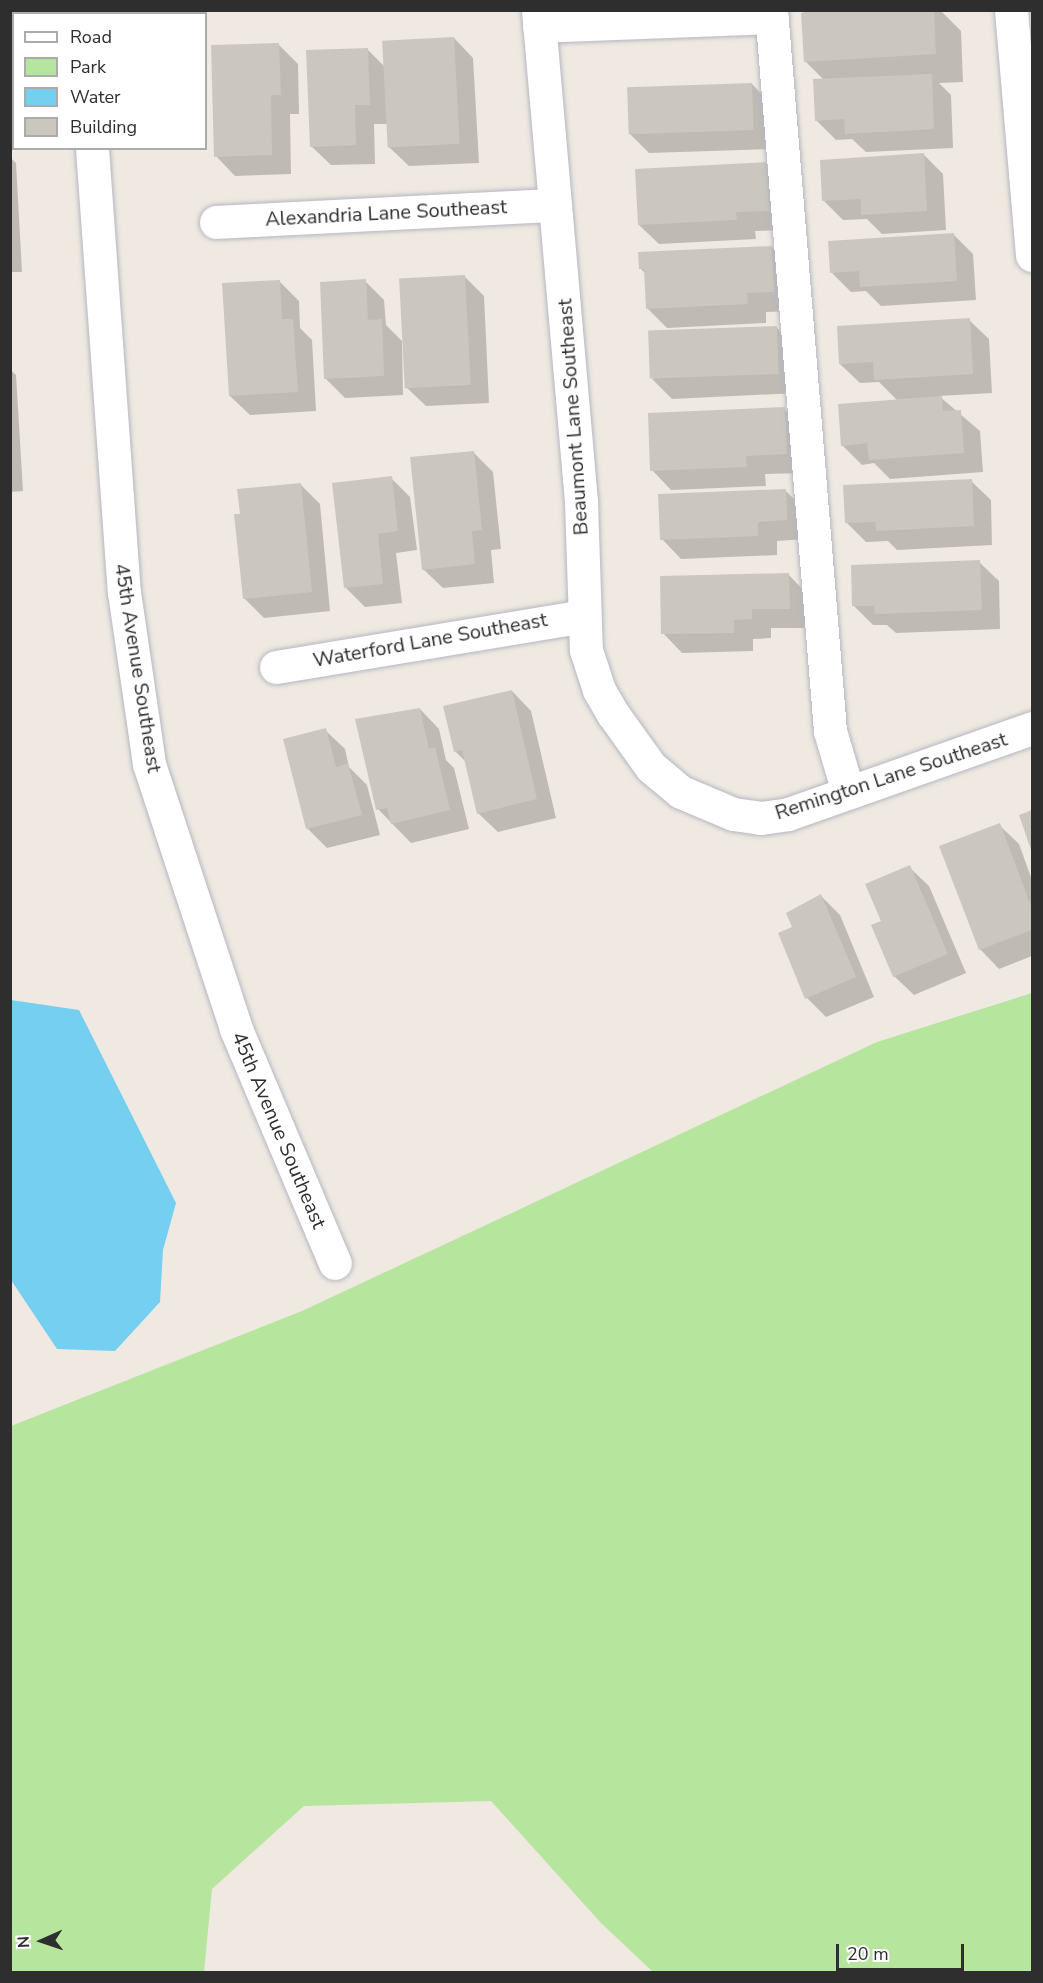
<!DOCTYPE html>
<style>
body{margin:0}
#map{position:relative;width:1043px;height:1983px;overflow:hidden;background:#efe9e1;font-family:"Nunito Sans",sans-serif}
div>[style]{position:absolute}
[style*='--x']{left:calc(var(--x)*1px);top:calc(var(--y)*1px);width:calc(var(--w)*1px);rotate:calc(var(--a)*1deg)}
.green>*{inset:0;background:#b6e59e}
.water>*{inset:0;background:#75cff0}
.shadow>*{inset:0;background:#0003}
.building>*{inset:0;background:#cbc7bf;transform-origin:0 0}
.roads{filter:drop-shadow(0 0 2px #b4b7c1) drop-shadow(0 0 2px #b4b7c1)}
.minor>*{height:33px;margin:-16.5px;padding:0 16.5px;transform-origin:16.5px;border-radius:16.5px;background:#fff}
span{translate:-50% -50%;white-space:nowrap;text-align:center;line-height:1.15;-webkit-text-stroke:4.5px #fff;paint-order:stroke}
.street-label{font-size:20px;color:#2e2e2e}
.frame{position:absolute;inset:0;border:12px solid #2e2e2e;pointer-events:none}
.legend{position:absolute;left:12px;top:12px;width:195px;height:138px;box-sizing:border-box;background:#fff;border:2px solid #ababab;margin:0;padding:8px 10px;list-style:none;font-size:18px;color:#2e2e2e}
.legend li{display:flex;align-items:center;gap:12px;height:30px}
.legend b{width:30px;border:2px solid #ababab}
.north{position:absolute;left:12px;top:1911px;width:60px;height:60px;-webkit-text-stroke:4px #fff;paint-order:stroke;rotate:267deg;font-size:16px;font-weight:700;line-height:24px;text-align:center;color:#2e2e2e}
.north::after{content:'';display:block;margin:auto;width:21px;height:27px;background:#2e2e2e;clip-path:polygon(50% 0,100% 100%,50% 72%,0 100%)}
.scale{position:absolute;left:836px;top:1944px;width:128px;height:27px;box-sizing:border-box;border:3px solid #2e2e2e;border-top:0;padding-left:8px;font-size:18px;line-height:21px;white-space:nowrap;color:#2e2e2e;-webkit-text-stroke:4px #fff;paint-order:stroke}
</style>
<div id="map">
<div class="green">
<i style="clip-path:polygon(1032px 993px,1032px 1972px,653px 1972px,601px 1923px,491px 1801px,304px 1806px,212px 1889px,204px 1972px,11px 1972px,11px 1426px,302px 1311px,877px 1042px)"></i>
</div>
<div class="water">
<i style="clip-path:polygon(11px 1000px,79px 1010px,176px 1203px,163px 1250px,160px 1302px,115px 1351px,57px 1349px,11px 1280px)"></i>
</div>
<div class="shadow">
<i style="clip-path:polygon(813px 10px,940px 10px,961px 31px,963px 82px,939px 83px,951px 95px,953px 148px,866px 152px,852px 139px,836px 140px,816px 120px,824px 80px,806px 62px)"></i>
<i style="clip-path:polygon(454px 38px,473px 58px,479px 163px,409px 166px,389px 147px,388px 124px,374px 124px,375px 164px,331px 165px,311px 146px,368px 50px,385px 67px)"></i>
<i style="clip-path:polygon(279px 45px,298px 64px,299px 114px,290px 114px,291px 174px,235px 176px,216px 156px)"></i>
<i style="clip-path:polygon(752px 84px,771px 104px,773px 149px,649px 153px,630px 134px)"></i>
<i style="clip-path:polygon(924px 155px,943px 174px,946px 230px,882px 234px,867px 219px,843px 220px,824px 201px)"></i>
<i style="clip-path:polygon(10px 157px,16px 163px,22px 272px,10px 272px)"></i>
<i style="clip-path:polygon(766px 164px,788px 230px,755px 231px,756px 239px,659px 244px,639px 225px)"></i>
<i style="clip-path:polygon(953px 234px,973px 254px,976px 300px,881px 306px,866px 291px,851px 292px,832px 273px)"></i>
<i style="clip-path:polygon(772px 247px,791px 267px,793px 311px,766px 312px,766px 323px,667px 328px,648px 309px,646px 274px,641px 269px)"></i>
<i style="clip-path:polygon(464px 276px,484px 296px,489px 403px,426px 406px,406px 387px)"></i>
<i style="clip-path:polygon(279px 281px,299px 301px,300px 328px,312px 340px,316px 411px,250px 415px,230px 396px)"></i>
<i style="clip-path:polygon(365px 281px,384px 300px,386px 325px,402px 341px,403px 395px,345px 398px,325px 378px)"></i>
<i style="clip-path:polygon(969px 320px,989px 339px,992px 393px,939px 396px,980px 431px,983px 472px,890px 479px,874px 463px,862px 465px,842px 445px,898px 401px,879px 382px,860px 383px,840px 364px)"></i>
<i style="clip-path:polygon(777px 328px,796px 347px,798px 393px,672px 399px,652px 379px)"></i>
<i style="clip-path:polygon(10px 369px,16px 375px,23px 491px,10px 492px)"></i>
<i style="clip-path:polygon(784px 409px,804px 428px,806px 473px,765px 474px,766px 486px,671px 490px,652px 470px)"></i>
<i style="clip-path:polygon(473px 452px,493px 472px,501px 549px,491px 550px,494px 583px,443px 588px,423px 569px)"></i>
<i style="clip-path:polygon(391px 478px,410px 497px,417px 550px,396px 553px,402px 603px,365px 607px,346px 588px)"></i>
<i style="clip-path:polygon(971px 481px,991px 500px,992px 545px,897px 550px,888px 541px,866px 542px,846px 522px)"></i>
<i style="clip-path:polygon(300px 484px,320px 504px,330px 611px,264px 618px,245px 599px)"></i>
<i style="clip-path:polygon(786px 491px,805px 510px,806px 539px,777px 541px,777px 555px,681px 559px,662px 539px)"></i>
<i style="clip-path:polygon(979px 562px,999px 581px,1000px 629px,896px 633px,887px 625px,873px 625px,854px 606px)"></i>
<i style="clip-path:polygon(788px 574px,807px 594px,809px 628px,771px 628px,771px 638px,753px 639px,753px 651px,682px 653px,663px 633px)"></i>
<i style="clip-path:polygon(512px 691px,531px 711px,556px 818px,498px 832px,478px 813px,466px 762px,455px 751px)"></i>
<i style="clip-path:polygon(420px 709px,439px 729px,446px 760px,454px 768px,469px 829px,411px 843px,378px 809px)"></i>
<i style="clip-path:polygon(325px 730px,345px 749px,349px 767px,367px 785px,380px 835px,327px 848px,308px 829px)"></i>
<i style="clip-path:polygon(1032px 812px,1032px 850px,1021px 816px)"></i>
<i style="clip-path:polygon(999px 825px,1019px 844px,1032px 880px,1032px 956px,999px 969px,980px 949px)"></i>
<i style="clip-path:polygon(909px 867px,929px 886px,966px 973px,914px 995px,894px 976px,883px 922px)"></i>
<i style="clip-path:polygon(821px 896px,840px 915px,874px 997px,826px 1017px,807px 998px)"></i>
</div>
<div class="building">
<i style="clip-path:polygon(812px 10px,934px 10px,936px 54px,804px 62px,801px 13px)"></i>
<i style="left:454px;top:37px;width:107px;height:72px;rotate:87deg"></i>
<i style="clip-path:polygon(279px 43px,281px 95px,271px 95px,272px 155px,214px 157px,211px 45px)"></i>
<i style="clip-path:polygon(368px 48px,370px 105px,355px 105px,356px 145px,310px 147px,306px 50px)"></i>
<i style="clip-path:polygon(932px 74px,934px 129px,845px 134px,844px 119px,815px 121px,813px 79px)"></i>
<i style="left:752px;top:83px;width:47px;height:125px;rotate:88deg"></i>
<i style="clip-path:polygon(924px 153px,927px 211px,861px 215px,861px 199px,822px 201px,820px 160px)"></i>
<i style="clip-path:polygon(767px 162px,770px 211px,736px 212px,737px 220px,638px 225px,635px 169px)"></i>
<i style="clip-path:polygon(954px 233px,957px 281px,860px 287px,859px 271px,830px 273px,828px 241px)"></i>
<i style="clip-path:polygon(772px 246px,774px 292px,747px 293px,748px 304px,646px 309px,644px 269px,639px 269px,638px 252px)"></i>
<i style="left:465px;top:275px;width:110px;height:66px;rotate:87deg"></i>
<i style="clip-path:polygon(366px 279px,368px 320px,382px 319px,384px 376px,324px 379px,320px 282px)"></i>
<i style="clip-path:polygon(280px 280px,282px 319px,293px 319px,298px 392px,229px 396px,222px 283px)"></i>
<i style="clip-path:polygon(970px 318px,973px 374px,874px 380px,873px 362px,839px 364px,837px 326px)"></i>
<i style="left:777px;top:326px;width:48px;height:129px;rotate:88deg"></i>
<i style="clip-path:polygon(942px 396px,943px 411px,961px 410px,964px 453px,869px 460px,867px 443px,841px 446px,838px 404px)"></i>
<i style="clip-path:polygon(785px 407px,787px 454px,746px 456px,747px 467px,650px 471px,648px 413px)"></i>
<i style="clip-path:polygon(474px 451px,482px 530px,472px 531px,475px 564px,422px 570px,410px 457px)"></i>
<i style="clip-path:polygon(392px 476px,398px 531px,378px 534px,383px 584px,344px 588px,332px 483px)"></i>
<i style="clip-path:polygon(972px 479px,974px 526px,876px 531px,875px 522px,845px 523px,843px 485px)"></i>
<i style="clip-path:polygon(301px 483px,312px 592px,243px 599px,234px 514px,240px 514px,237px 489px)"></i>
<i style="clip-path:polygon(786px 489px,787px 520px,758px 522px,758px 536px,660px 540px,658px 494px)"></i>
<i style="clip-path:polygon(980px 560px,982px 610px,875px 614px,874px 606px,852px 606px,851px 565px)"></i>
<i style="clip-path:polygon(789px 573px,790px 609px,752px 609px,752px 619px,734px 620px,734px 633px,661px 634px,660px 576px)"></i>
<i style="clip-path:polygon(512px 690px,537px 799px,477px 814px,462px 750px,454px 752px,443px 706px)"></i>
<i style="clip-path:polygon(420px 708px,429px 749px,435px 747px,450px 810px,391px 824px,387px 808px,376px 810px,355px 719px)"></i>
<i style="clip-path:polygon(326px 728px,336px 767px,348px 763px,362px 815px,306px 829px,283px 739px)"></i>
<i style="clip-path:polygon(1032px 810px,1032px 853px,1019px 815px)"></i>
<i style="clip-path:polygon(1000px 823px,1032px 909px,1032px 930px,979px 950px,939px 846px)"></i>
<i style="clip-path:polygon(910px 865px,948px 954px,893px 977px,871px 925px,881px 921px,865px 884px)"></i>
<i style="clip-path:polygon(821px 894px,856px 977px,805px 999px,778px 933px,792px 927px,786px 913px)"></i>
</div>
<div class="roads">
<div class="minor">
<i style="--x:85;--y:10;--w:4;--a:90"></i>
<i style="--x:538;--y:10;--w:494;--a:85"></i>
<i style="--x:581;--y:502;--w:148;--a:88.1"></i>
<i style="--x:586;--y:650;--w:42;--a:72"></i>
<i style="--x:599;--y:690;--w:28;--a:60"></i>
<i style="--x:613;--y:714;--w:65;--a:54.4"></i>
<i style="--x:651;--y:767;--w:39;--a:40"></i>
<i style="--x:681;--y:792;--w:56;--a:22.9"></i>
<i style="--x:733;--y:814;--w:28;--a:8"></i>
<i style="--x:761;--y:818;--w:27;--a:-8"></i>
<i style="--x:788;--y:814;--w:259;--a:-19.4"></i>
<i style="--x:771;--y:10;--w:723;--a:85.32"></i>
<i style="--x:830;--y:731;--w:64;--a:73.6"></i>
<i style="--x:1011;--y:10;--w:246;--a:85.1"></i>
<i style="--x:10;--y:18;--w:4;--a:0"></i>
<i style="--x:539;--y:26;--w:233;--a:-2.2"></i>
<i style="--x:92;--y:148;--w:445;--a:85.9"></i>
<i style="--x:124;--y:592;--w:174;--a:81.7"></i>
<i style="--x:149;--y:764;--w:279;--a:71.8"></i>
<i style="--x:236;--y:1029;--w:254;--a:67.1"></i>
<i style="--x:216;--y:222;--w:339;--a:-2.9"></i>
<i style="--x:276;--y:667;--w:312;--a:-9.4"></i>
</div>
</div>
<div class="street-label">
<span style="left:386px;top:213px;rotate:-3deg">Alexandria Lane Southeast</span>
<span style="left:573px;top:417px;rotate:-94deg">Beaumont Lane Southeast</span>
<span style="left:430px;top:640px;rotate:-10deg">Waterford Lane Southeast</span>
<span style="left:138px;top:668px;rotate:81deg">45th Avenue Southeast</span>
<span style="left:891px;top:776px;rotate:-18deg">Remington Lane Southeast</span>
<span style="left:279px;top:1130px;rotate:67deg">45th Avenue Southeast</span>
</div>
<div class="frame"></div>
<ul class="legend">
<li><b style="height:8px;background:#fff"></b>Road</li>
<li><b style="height:16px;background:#b6e59e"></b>Park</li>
<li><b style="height:16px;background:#75cff0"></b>Water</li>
<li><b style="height:16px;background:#cbc7bf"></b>Building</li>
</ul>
<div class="north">N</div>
<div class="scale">20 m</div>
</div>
